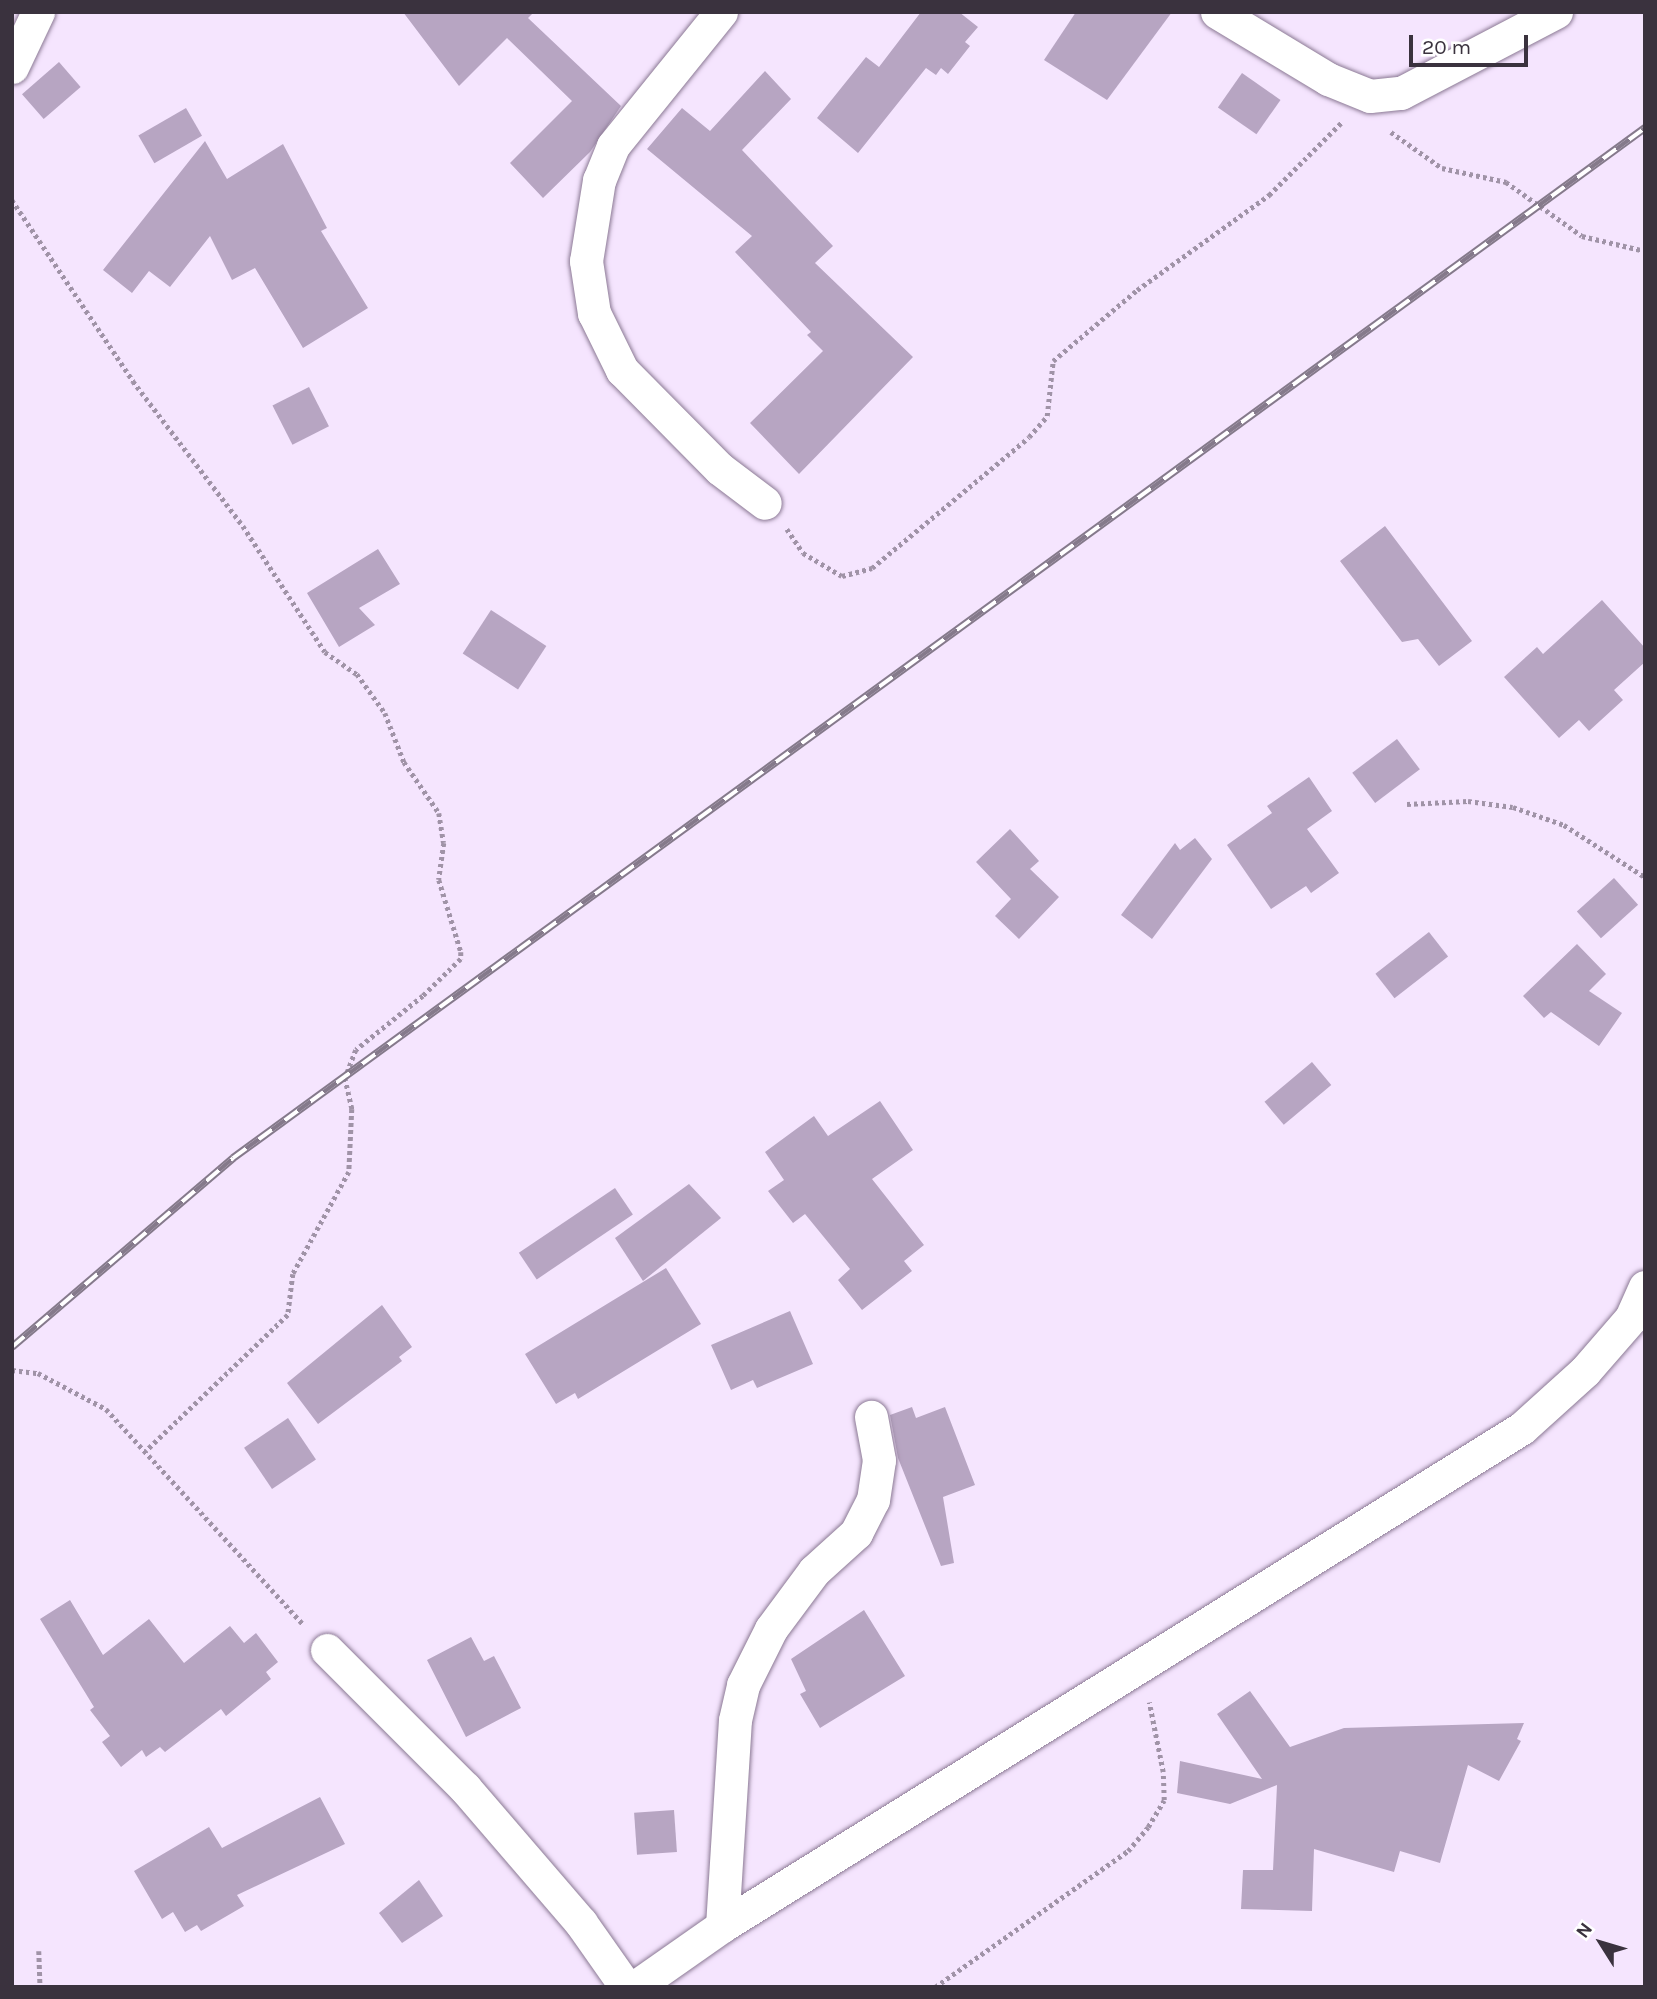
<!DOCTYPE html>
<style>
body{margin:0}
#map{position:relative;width:1657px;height:1999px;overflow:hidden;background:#f5e5fe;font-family:Karla,sans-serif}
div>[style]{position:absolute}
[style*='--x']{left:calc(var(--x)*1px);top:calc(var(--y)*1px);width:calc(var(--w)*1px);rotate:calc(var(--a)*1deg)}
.building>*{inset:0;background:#b7a5c2;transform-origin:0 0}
.path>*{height:4.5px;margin-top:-2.25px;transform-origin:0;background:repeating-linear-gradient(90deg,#a093a7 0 3.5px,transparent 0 7px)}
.roads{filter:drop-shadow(0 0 2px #8b7994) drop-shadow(0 0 2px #8b7994)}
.minor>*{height:33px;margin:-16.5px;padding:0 16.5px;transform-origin:16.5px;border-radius:16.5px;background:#fff}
.rail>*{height:8px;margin-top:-4px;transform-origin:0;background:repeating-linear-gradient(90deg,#fff 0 16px,#857a8b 0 32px);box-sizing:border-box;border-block:2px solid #857a8b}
span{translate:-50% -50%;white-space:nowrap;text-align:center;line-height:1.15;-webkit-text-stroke:7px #fff;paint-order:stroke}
.frame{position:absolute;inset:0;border:14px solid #3a323e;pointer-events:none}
.north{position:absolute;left:1566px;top:1908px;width:70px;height:70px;-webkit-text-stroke:5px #fff;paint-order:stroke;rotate:307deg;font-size:19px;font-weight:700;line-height:28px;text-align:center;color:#3a323e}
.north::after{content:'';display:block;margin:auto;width:24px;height:32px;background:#3a323e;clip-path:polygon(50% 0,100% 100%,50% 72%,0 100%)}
.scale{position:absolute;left:1409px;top:35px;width:119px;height:32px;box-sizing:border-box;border:4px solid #3a323e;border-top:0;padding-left:9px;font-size:21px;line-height:24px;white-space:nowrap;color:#3a323e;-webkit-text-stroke:5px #fff;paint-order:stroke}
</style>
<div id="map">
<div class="building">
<i style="clip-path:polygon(403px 12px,534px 12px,528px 18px,621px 106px,590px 152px,543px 198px,510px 163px,572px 101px,507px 38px,459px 86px)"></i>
<i style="clip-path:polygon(921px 12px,959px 12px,978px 27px,965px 42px,970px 46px,948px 74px,941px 68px,936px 75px,926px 68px,858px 153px,817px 118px,866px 57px,879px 67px)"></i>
<i style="clip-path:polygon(1076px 12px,1172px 12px,1107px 100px,1044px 60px)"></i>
<i style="left:59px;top:62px;width:33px;height:49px;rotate:49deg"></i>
<i style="clip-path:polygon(765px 71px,791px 99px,742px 150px,833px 246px,815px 263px,913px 357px,799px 474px,750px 423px,823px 351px,807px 335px,811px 332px,735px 252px,752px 236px,647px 149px,682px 108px,710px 131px)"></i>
<i style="left:1242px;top:73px;width:47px;height:42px;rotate:35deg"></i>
<i style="left:186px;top:108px;width:32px;height:55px;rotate:60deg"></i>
<i style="clip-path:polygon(205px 141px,227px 179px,283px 144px,327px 228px,321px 231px,368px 308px,303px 348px,255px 268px,232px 280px,210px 236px,170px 287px,149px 271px,132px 293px,103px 270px)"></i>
<i style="left:309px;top:387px;width:44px;height:41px;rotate:63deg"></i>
<i style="clip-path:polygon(1385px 526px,1472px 641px,1439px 666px,1418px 639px,1402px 642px,1340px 561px)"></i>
<i style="clip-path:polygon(378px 549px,400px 584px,359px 608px,375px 625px,339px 647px,307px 593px)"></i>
<i style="clip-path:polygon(1602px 600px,1645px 648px,1645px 662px,1614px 690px,1623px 700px,1589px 731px,1579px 720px,1559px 738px,1504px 677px,1537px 647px,1543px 654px)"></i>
<i style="left:491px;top:610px;width:66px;height:52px;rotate:33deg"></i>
<i style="left:1397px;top:739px;width:38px;height:56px;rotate:53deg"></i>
<i style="clip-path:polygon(1309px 777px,1332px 811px,1307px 829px,1339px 873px,1311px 893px,1306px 886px,1271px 909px,1227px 845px,1272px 813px,1267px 806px)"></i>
<i style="clip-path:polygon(1010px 829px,1039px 861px,1030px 869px,1059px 897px,1019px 939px,995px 916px,1011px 899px,976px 862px)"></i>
<i style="clip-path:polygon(1195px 838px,1212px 859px,1152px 939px,1121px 915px,1175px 843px,1180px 850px)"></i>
<i style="left:1614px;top:878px;width:36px;height:50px;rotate:48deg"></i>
<i style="left:1429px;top:932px;width:31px;height:68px;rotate:52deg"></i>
<i style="clip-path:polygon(1577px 944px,1606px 974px,1589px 991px,1622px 1013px,1599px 1046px,1551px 1012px,1544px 1018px,1523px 996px)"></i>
<i style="left:1312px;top:1062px;width:30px;height:62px;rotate:50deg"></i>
<i style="clip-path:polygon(880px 1101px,913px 1150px,872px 1179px,924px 1245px,904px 1261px,912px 1271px,862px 1310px,838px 1280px,850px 1269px,805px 1214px,793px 1223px,768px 1191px,784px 1180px,765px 1152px,814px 1116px,828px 1136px)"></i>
<i style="clip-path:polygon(689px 1184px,721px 1218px,643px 1281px,615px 1238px)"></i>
<i style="left:615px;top:1188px;width:32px;height:116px;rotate:56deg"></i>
<i style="clip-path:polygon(666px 1268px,701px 1324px,578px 1399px,575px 1393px,556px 1404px,525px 1354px)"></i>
<i style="clip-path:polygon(382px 1305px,412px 1347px,399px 1357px,402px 1361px,318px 1424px,287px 1383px)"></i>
<i style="clip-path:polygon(790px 1311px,813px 1364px,757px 1388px,753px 1380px,731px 1390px,711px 1345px)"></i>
<i style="clip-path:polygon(912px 1407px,916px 1418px,945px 1407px,975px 1485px,943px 1497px,954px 1563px,941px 1566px,898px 1458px,890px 1415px)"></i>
<i style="left:288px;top:1418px;width:50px;height:53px;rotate:56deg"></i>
<i style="clip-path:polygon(70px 1600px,103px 1655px,149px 1619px,184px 1663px,230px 1626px,244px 1643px,256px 1633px,278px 1662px,266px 1672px,271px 1679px,226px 1716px,221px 1709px,165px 1752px,160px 1747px,146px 1757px,142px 1750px,121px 1767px,102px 1742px,110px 1736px,90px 1710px,94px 1707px,40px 1619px)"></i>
<i style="clip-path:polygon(864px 1610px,905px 1676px,820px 1728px,800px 1694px,806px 1691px,791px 1659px)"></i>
<i style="clip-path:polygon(471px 1637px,484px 1661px,494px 1656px,521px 1708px,466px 1737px,427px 1660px)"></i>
<i style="clip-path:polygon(1250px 1691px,1290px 1747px,1344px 1728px,1524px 1723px,1517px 1739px,1521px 1741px,1499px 1781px,1468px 1765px,1440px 1863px,1400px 1851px,1394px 1872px,1314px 1849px,1312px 1911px,1241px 1909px,1243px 1870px,1273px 1870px,1277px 1785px,1230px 1804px,1177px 1793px,1180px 1761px,1262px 1779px,1217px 1714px)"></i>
<i style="clip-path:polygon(320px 1797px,345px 1844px,237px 1895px,244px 1906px,201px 1931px,197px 1925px,185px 1932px,173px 1912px,162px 1919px,134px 1871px,209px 1827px,222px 1848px)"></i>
<i style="left:674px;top:1810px;width:42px;height:40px;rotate:86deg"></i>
<i style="clip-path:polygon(419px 1880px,443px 1916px,402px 1943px,379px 1913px)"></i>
</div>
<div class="path">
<i style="--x:1391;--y:132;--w:62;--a:35.2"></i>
<i style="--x:1442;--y:168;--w:66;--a:12.3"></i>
<i style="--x:1506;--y:182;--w:93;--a:35.4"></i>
<i style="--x:1582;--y:236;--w:65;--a:13.4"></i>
<i style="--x:12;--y:200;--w:218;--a:56.2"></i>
<i style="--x:133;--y:381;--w:182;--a:52.8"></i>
<i style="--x:243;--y:526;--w:150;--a:56.9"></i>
<i style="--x:325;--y:652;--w:39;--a:35"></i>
<i style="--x:357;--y:674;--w:48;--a:54.3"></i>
<i style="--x:385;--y:713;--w:53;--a:68.8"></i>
<i style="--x:404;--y:762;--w:62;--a:55.5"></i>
<i style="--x:439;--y:813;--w:30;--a:81"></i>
<i style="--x:444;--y:843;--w:37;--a:98"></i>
<i style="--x:439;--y:880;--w:75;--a:73"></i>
<i style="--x:461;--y:952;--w:7;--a:90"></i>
<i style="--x:461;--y:959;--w:53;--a:135.8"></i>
<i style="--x:423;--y:996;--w:86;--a:141.1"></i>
<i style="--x:356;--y:1050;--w:30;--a:111"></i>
<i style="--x:345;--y:1078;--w:32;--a:77"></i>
<i style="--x:352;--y:1109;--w:63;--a:92.7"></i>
<i style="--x:349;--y:1172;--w:116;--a:118.8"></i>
<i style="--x:293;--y:1274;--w:41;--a:97"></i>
<i style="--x:288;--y:1315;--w:197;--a:136.2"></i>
<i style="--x:787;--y:529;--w:29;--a:56"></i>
<i style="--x:803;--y:553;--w:45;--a:30.5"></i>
<i style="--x:842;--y:576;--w:31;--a:-15"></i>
<i style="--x:872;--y:568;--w:204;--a:-39.8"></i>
<i style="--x:1029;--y:437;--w:28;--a:-49"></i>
<i style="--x:1047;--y:416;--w:55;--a:-83.8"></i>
<i style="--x:1053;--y:361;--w:110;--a:-40.2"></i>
<i style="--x:1137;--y:290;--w:163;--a:-35.7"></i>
<i style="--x:1269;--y:195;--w:102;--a:-45"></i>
<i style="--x:1407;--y:804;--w:61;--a:-2.8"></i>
<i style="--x:1468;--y:801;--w:45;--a:7.6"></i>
<i style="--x:1513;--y:807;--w:54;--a:19.4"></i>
<i style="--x:1564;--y:825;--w:96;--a:32.7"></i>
<i style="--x:12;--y:1370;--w:26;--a:7"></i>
<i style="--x:38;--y:1373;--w:77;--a:27.9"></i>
<i style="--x:106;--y:1409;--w:292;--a:47.5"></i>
<i style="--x:39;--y:1951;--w:36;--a:88"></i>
<i style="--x:935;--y:1987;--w:236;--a:-35.2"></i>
<i style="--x:1128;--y:1851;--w:31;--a:-50"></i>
<i style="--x:1148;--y:1827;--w:31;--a:-59"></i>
<i style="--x:1164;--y:1800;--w:28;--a:-92"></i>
<i style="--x:1163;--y:1772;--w:71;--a:-101.3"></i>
</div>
<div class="roads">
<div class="minor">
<i style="--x:721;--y:12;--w:172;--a:128.9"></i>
<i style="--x:613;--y:146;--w:37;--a:112"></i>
<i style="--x:599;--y:180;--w:82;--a:99.1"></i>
<i style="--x:586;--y:261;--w:53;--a:81.3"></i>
<i style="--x:594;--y:313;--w:64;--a:63.8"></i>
<i style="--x:622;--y:370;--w:139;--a:45.3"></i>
<i style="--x:720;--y:469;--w:56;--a:37.1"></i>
<i style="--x:1217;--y:12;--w:130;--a:31.1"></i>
<i style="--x:1328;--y:79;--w:45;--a:22"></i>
<i style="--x:1370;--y:96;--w:31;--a:-6"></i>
<i style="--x:1401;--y:93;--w:175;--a:-27.6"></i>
<i style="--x:12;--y:67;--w:61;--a:-64.7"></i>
<i style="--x:327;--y:1650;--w:195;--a:45"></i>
<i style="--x:465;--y:1788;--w:178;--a:49.3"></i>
<i style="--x:581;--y:1923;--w:78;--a:54.9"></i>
<i style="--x:722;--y:1926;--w:206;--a:-86.4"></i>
<i style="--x:735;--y:1720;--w:36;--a:-77"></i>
<i style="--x:743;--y:1685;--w:63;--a:-63.4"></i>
<i style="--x:771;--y:1629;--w:72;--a:-53.4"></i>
<i style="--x:814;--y:1571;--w:57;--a:-42.1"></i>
<i style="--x:856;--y:1533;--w:37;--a:-63"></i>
<i style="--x:873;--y:1500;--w:40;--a:-81.5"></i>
<i style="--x:879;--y:1460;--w:44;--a:-100.5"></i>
<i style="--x:635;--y:1987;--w:106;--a:-35"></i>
<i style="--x:722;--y:1926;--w:942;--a:-31.9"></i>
<i style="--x:1522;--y:1428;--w:85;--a:-42.1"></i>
<i style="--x:1585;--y:1371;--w:70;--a:-49"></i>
<i style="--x:1631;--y:1318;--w:34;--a:-66"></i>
</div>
</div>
<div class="rail">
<i style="--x:12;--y:1347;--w:291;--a:-40.5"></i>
<i style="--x:233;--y:1158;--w:1748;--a:-36.11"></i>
</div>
<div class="frame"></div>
<div class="north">N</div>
<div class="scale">20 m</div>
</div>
